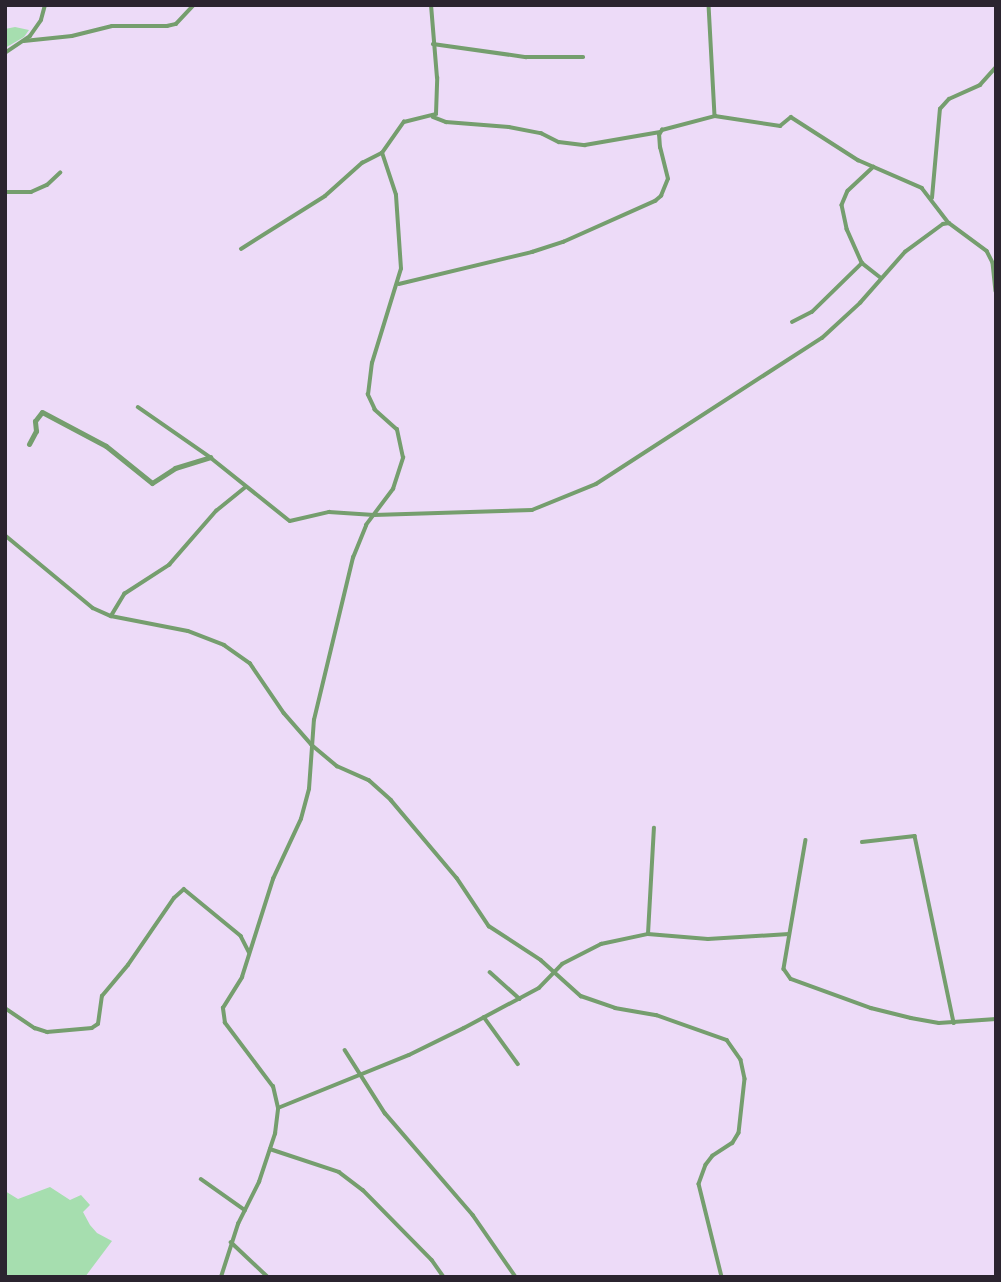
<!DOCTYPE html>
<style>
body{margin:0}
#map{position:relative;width:1001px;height:1282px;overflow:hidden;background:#eddbf8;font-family:"Sofia Sans Condensed",sans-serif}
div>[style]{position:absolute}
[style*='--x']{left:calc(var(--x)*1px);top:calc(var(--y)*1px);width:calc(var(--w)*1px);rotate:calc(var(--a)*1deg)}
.green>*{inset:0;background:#a6deaf}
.minor>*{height:3.5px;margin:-1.75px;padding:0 1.75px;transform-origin:1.75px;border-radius:1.75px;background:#759e6e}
.tertiary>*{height:5px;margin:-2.5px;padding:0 2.5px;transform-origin:2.5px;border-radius:2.5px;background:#759e6e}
span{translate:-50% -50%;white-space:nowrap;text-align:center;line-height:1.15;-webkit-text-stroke:6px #fff;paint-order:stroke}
.frame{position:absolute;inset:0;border:7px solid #2b242f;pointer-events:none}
</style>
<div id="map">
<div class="green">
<i style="clip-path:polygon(15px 27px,29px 30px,24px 37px,5px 48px,5px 29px)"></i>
<i style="clip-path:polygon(50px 1187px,70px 1200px,81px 1195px,90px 1205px,83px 1212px,90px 1225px,97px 1233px,112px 1241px,85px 1277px,5px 1277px,5px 1191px,18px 1199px)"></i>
</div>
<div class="minor">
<i style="--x:709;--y:5;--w:111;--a:86.9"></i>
<i style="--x:24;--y:41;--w:48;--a:-5.9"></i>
<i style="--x:72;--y:36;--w:41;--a:-14"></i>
<i style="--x:112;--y:26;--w:55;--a:0"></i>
<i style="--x:167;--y:26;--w:9;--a:-13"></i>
<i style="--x:176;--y:24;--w:26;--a:-47"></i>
<i style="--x:433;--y:44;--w:94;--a:8"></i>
<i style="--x:526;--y:57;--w:57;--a:0"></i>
<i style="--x:5;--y:53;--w:30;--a:-34"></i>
<i style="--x:30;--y:36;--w:19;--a:-55"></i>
<i style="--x:41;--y:20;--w:16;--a:-75"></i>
<i style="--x:433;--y:117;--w:14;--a:21"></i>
<i style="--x:446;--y:122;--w:63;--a:4.5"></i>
<i style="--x:509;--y:127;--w:33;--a:11"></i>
<i style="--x:541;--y:133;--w:20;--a:27"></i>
<i style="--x:559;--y:142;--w:26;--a:7"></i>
<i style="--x:585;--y:145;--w:76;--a:-9.8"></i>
<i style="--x:874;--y:167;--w:35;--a:137"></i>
<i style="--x:848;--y:191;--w:15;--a:113"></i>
<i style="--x:842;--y:205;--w:25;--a:78"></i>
<i style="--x:847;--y:229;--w:37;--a:66"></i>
<i style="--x:862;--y:263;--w:24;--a:38"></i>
<i style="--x:5;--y:192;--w:26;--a:0"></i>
<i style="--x:31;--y:192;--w:17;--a:-24"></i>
<i style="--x:47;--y:185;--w:18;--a:-43"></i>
<i style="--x:932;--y:198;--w:89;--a:-84.9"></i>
<i style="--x:940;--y:109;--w:13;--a:-48"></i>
<i style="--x:949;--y:99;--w:34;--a:-24"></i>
<i style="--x:980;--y:85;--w:24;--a:-48"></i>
<i style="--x:241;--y:249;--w:99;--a:-32.2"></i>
<i style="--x:325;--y:196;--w:50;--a:-41.7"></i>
<i style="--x:362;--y:163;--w:22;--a:-27"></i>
<i style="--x:399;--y:284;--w:137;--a:-13.5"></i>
<i style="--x:532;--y:252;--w:33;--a:-18"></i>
<i style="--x:563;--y:242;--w:101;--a:-24"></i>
<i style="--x:655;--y:201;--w:8;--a:-40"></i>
<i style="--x:661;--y:196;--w:18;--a:-68"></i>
<i style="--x:668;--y:179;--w:32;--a:-104"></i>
<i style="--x:660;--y:148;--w:13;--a:-94"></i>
<i style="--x:659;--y:135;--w:6;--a:-59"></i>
<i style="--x:662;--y:130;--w:55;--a:-14.8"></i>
<i style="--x:715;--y:116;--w:66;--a:8.7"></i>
<i style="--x:780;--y:126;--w:14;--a:-39"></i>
<i style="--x:791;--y:117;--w:80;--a:32.7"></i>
<i style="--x:858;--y:160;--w:70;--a:23.6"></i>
<i style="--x:922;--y:188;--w:44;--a:52.4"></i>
<i style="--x:792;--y:322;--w:22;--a:-27"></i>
<i style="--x:812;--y:312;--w:70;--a:-44.4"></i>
<i style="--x:138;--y:407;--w:88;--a:34.8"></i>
<i style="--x:210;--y:457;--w:102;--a:38.7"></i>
<i style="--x:290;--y:521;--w:40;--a:-13"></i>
<i style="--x:329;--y:512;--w:45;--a:3.8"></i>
<i style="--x:374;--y:515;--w:158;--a:-1.8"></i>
<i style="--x:532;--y:510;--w:69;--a:-22.1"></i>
<i style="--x:596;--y:484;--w:269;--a:-32.9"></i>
<i style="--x:822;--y:338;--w:52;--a:-42.6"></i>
<i style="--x:860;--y:303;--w:68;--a:-48.6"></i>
<i style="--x:905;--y:252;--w:47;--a:-36.4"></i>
<i style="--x:943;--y:224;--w:6;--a:-9"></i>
<i style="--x:949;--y:223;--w:47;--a:36.4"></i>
<i style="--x:987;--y:251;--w:13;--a:63"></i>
<i style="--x:993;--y:263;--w:28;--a:84"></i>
<i style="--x:5;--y:535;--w:114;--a:39.7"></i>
<i style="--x:93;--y:608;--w:20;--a:24"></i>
<i style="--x:111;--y:616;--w:78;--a:11"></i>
<i style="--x:188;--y:631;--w:39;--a:21"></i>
<i style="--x:224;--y:645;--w:32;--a:35"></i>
<i style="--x:250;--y:663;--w:60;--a:55.8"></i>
<i style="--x:284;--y:713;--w:43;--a:48.8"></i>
<i style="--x:312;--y:745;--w:33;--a:40"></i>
<i style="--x:337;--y:766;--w:35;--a:24"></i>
<i style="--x:369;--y:780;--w:30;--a:42"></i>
<i style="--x:391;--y:800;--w:102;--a:49.8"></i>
<i style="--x:457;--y:878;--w:58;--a:56.3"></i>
<i style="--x:489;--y:926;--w:62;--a:33.2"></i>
<i style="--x:541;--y:960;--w:54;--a:42"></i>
<i style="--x:581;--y:996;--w:36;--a:19"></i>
<i style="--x:615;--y:1008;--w:42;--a:9.7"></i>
<i style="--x:656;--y:1015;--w:75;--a:19.4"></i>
<i style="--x:727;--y:1040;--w:24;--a:55"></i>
<i style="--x:741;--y:1060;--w:19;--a:78"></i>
<i style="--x:745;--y:1079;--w:54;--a:96.3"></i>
<i style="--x:739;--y:1133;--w:12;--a:121"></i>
<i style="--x:733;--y:1143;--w:24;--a:147"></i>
<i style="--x:713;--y:1156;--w:11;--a:128"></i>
<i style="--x:706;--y:1165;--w:20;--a:110"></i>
<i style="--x:699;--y:1184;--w:96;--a:76.1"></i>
<i style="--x:111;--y:616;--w:26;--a:-59"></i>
<i style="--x:124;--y:594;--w:54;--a:-32.8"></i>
<i style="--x:169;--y:565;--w:72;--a:-49"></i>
<i style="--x:216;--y:511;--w:38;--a:-39"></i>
<i style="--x:806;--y:840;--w:131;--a:99.7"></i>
<i style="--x:784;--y:969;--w:12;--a:55"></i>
<i style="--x:791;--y:979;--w:85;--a:19.9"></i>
<i style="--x:871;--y:1008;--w:41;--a:14"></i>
<i style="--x:911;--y:1018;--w:28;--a:10"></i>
<i style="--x:939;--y:1023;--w:57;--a:-4"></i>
<i style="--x:862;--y:842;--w:53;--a:-6.5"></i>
<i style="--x:915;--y:836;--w:191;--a:78.2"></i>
<i style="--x:648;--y:934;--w:106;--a:-86.8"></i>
<i style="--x:490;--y:972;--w:40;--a:42"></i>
<i style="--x:5;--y:1008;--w:36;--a:34"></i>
<i style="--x:35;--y:1028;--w:13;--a:18"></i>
<i style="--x:47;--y:1032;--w:45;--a:-5.1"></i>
<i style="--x:92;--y:1028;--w:7;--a:-34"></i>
<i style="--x:98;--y:1024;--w:28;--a:-82"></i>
<i style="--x:102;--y:996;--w:40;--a:-50"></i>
<i style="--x:128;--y:965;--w:81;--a:-55.5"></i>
<i style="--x:174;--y:898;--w:13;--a:-42"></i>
<i style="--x:184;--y:889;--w:74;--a:39.5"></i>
<i style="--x:241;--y:936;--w:18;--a:63"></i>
<i style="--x:484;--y:1017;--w:58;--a:54.1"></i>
<i style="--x:345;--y:1050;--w:75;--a:57.6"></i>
<i style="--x:385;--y:1113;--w:135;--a:49.2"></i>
<i style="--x:473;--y:1215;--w:75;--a:55.3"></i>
<i style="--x:278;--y:1108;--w:141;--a:-22"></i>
<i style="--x:409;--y:1055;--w:61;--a:-26.1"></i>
<i style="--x:464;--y:1028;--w:85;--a:-28.1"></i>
<i style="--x:539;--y:988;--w:33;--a:-46"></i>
<i style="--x:562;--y:964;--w:44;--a:-27.1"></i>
<i style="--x:601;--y:944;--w:48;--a:-12"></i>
<i style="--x:648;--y:934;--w:60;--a:4.8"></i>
<i style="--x:708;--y:939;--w:81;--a:-3.5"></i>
<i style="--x:270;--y:1149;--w:73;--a:18.4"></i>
<i style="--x:339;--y:1172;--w:30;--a:37"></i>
<i style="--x:363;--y:1190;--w:98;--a:45.4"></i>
<i style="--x:432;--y:1260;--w:21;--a:55"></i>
<i style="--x:201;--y:1179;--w:54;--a:35.2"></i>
<i style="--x:231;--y:1242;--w:51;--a:43.4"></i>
<i style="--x:221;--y:1277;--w:56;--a:-72.2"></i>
<i style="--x:238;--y:1224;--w:47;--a:-63.4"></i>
<i style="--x:259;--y:1182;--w:51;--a:-71.6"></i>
<i style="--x:275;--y:1134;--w:26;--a:-83"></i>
<i style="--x:278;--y:1108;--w:22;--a:-103"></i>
<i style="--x:273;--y:1087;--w:80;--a:-126.9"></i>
<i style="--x:225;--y:1023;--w:15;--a:-98"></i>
<i style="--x:223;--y:1008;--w:36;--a:-58"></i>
<i style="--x:242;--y:977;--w:103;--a:-72.4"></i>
<i style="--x:273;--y:879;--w:66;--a:-65"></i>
<i style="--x:301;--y:819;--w:31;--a:-75"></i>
<i style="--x:309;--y:789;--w:69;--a:-85.9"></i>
<i style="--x:314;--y:720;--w:167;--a:-76.5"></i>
<i style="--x:353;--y:558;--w:35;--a:-68"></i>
<i style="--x:366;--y:525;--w:45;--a:-53.1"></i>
<i style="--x:393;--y:489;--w:33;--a:-72"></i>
<i style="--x:403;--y:458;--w:29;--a:-102"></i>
<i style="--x:397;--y:430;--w:30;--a:-138"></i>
<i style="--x:375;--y:410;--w:17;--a:-115"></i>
<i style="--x:368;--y:395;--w:32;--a:-83"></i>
<i style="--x:372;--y:363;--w:98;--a:-72.9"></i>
<i style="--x:401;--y:269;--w:74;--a:-93.9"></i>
<i style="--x:396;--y:195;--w:44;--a:-108.4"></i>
<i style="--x:382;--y:153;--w:38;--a:-55"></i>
<i style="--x:404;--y:122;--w:33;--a:-14"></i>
<i style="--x:436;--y:114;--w:36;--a:-88"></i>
<i style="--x:437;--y:78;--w:73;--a:-94.7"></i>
</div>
<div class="tertiary">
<i style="--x:29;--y:444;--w:15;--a:-62"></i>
<i style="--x:36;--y:431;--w:10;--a:-96"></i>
<i style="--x:35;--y:421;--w:11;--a:-52"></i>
<i style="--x:42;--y:412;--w:72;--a:28"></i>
<i style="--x:106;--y:446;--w:59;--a:38.8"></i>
<i style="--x:152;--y:483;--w:27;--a:-33"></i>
<i style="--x:175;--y:468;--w:37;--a:-17"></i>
</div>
<div class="frame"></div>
</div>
